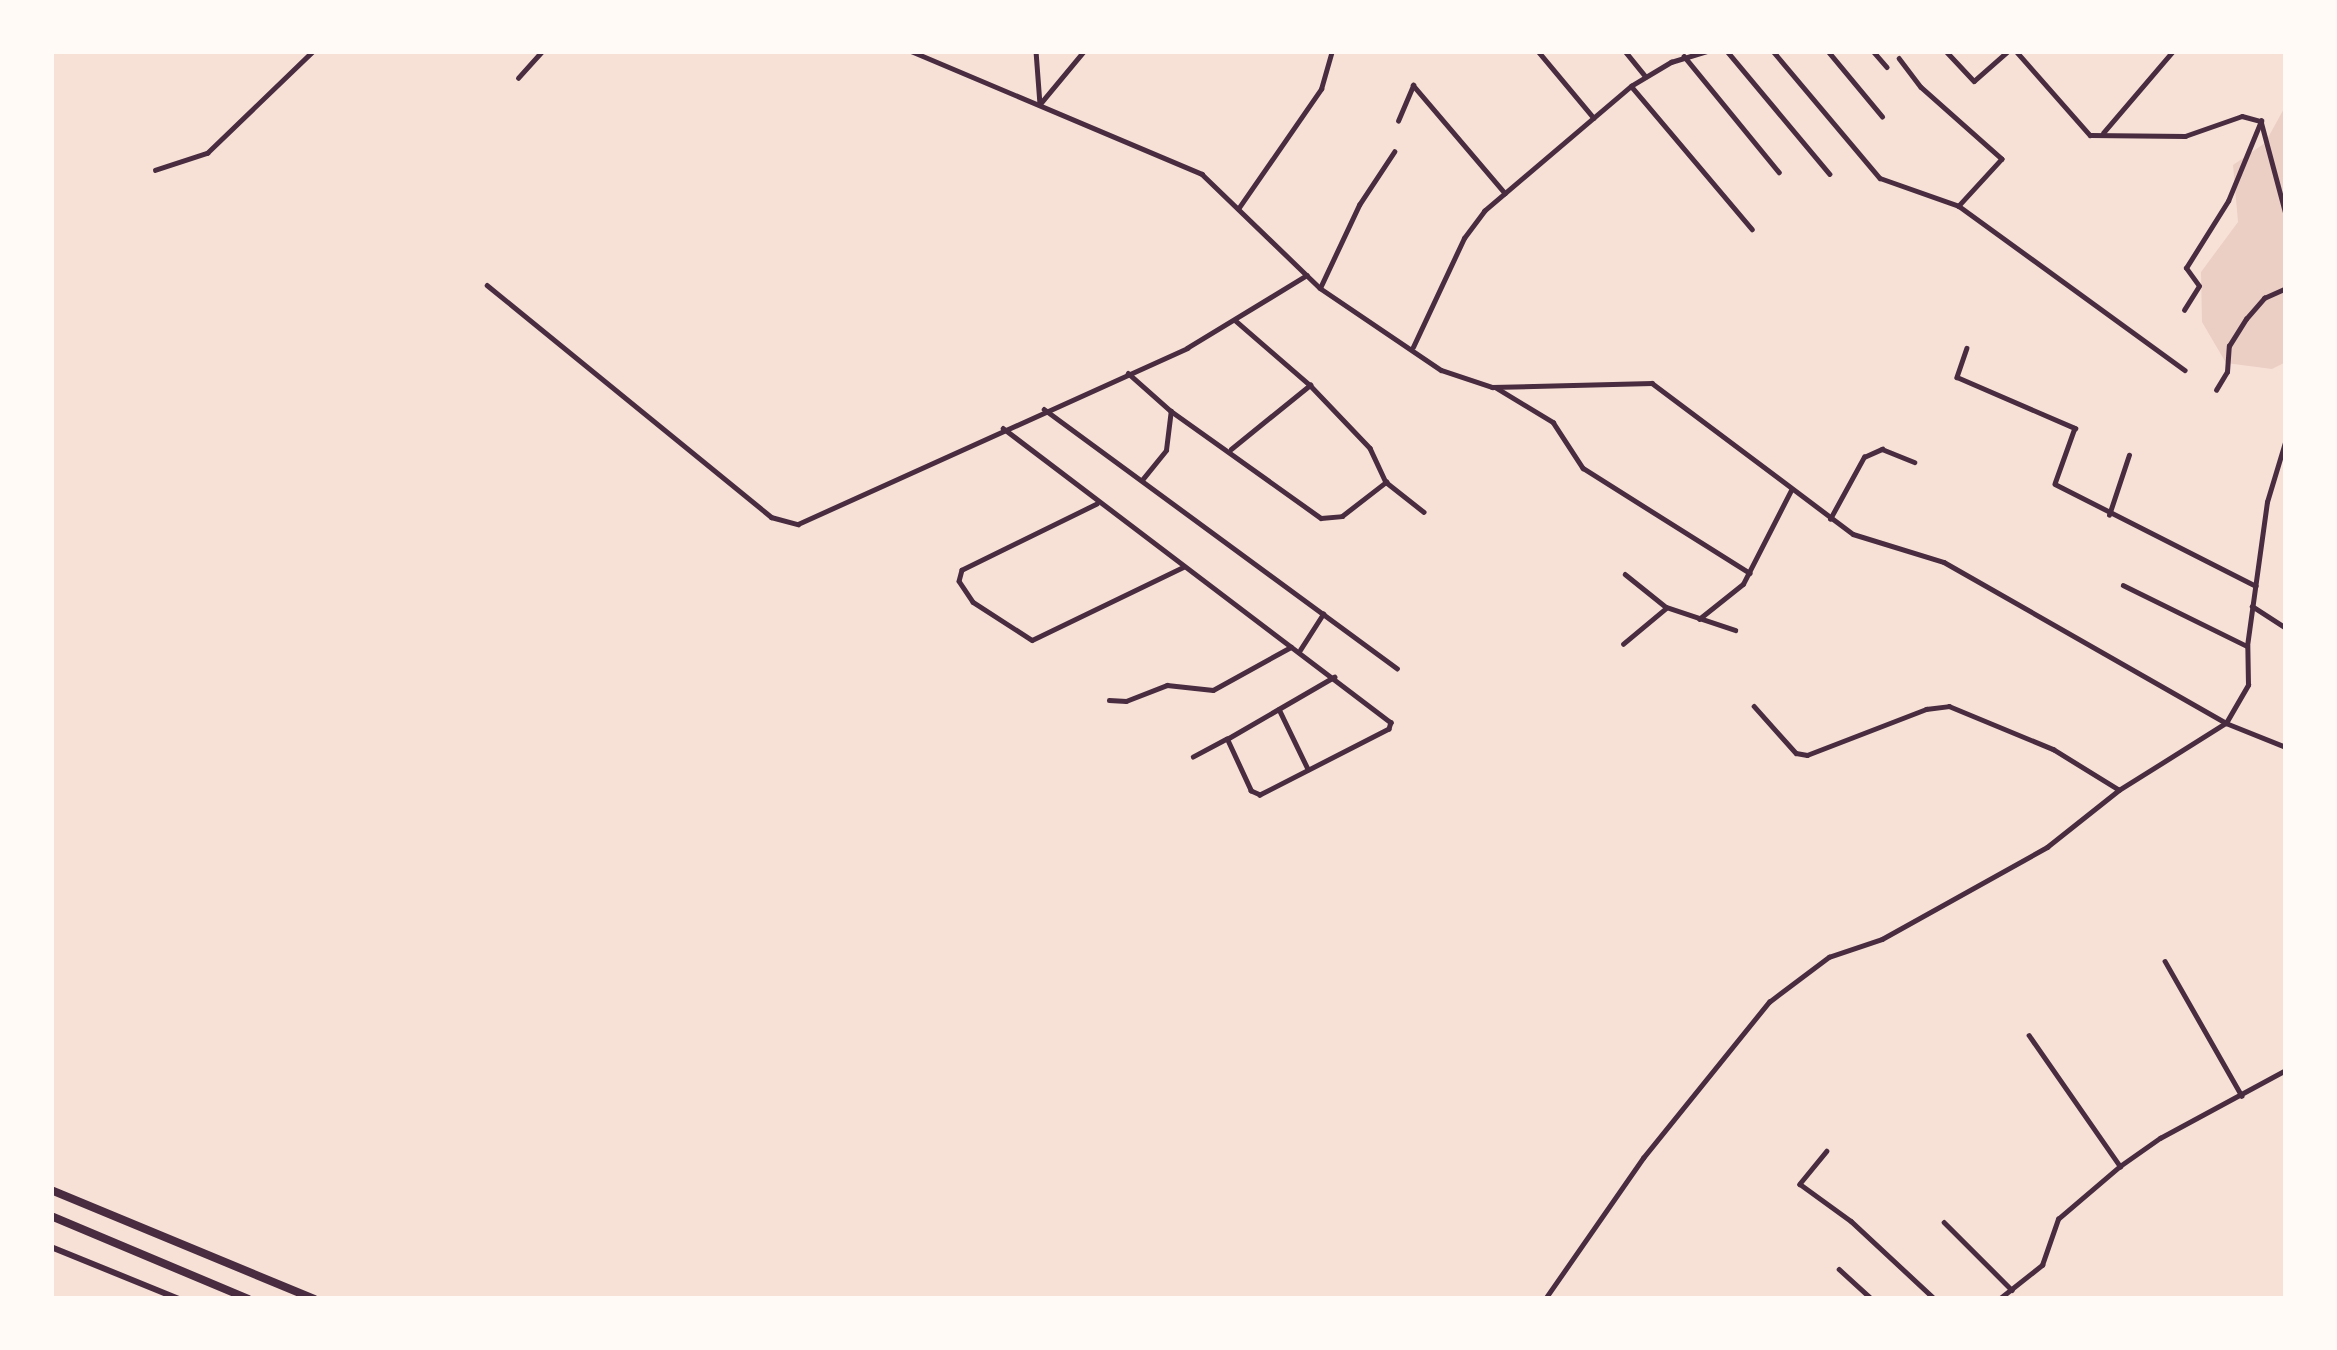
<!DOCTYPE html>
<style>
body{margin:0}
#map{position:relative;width:2337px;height:1350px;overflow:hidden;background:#f7e1d7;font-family:Rubik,sans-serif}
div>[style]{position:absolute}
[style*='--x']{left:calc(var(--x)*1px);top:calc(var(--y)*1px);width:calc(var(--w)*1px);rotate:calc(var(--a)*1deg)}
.green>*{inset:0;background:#ebcfc5}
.minor>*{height:4.5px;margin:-2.25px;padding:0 2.25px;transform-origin:2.25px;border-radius:2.25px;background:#4a2c40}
.tertiary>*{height:4.5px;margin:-2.25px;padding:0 2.25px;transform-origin:2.25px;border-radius:2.25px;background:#4a2c40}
.secondary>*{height:6px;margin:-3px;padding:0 3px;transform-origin:3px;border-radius:3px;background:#4a2c40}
.motorway>*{height:8px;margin:-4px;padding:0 4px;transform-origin:4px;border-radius:4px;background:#4a2c40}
span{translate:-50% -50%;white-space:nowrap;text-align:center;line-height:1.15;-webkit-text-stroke:9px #fffaf5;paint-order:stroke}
.frame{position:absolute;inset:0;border:54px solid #fffaf5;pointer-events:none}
</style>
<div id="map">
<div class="green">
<i style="clip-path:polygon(2286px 105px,2286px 362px,2272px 369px,2226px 363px,2202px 322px,2201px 272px,2238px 222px,2233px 165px,2265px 143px)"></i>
</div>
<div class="minor">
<i style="--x:1036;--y:51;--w:53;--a:85.7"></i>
<i style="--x:1538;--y:51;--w:87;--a:50.1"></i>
<i style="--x:1625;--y:51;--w:33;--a:51"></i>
<i style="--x:1727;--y:51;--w:160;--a:50.1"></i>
<i style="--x:1773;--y:51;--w:166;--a:49.9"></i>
<i style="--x:1880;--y:178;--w:84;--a:19.5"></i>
<i style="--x:1959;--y:206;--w:279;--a:36"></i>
<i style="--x:1828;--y:51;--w:85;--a:50.3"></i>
<i style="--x:1873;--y:51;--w:21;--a:49"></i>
<i style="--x:1946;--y:51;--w:41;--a:47"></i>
<i style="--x:1974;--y:81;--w:45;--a:-41.4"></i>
<i style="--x:2016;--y:51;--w:112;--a:48.6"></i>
<i style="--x:2090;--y:135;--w:95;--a:0.6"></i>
<i style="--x:2185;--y:136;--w:60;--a:-19.3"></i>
<i style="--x:2242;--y:116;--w:20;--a:15"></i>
<i style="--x:2261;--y:121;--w:96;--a:75"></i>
<i style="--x:1684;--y:56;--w:150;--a:50.7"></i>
<i style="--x:1899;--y:58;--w:36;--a:53"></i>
<i style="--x:1921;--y:87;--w:108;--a:41.6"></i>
<i style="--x:2002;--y:159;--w:64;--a:132.5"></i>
<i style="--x:518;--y:78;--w:36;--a:-48"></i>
<i style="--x:1632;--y:87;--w:186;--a:49.8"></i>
<i style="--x:1040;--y:104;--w:69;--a:-50.3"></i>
<i style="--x:1398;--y:121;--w:39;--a:-67"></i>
<i style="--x:1413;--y:85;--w:142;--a:49.6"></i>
<i style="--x:2103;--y:133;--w:108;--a:-49.5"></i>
<i style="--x:155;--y:170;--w:55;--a:-18.1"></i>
<i style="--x:207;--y:153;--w:147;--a:-43.9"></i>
<i style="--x:1238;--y:209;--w:146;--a:-55.3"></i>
<i style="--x:1321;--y:89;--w:40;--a:-74"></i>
<i style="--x:487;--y:285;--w:367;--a:39.2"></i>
<i style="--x:771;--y:517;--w:28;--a:15"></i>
<i style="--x:798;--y:524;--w:427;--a:-24.3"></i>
<i style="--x:1187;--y:348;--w:140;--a:-31.3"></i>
<i style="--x:1320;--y:288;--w:92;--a:-64.8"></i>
<i style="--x:1359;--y:205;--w:64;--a:-56.6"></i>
<i style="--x:2184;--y:310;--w:28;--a:-58"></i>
<i style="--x:2199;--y:286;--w:22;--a:-126"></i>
<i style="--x:2186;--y:268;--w:79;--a:-57.9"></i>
<i style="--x:2228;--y:201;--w:87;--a:-67.6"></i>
<i style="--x:1236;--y:321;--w:98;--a:40.9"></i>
<i style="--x:1310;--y:385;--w:87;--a:46.4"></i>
<i style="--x:1370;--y:448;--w:38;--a:65"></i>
<i style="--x:1413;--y:347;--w:120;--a:-64.9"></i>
<i style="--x:1464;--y:238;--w:34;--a:-53"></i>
<i style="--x:1484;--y:211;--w:193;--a:-40.4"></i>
<i style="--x:1631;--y:86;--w:47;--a:-31"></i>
<i style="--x:1671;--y:62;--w:37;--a:-17"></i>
<i style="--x:1967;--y:348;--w:31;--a:109"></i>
<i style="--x:1957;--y:377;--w:129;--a:23.4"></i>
<i style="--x:2075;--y:428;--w:59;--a:109.7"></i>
<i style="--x:2055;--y:484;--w:225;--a:26.9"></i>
<i style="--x:1128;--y:373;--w:57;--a:41.5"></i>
<i style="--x:1171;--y:411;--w:184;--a:35.5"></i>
<i style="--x:1321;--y:518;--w:21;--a:-5"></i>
<i style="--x:1342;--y:516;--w:56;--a:-37.7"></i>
<i style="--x:1386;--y:482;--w:48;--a:38.3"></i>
<i style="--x:1495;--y:387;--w:68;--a:31.1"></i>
<i style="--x:1553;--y:422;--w:55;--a:56.9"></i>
<i style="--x:1583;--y:468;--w:197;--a:32.2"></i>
<i style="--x:2216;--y:390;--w:21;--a:-59"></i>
<i style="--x:2227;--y:372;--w:26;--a:-86"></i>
<i style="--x:2229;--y:346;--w:32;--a:-58"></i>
<i style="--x:2246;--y:319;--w:28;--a:-49"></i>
<i style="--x:2264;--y:298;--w:24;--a:-24"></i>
<i style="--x:1044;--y:409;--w:438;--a:36.3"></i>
<i style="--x:1003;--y:428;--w:487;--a:37.2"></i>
<i style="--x:1391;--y:722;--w:7;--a:106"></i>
<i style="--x:1389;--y:729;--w:145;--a:152.9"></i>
<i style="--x:1260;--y:795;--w:10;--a:-156"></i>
<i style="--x:1251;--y:791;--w:57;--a:-114.8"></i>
<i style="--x:1227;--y:739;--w:38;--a:152"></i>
<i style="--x:1231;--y:449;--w:102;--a:-39"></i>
<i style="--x:1142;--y:480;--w:38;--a:-51"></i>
<i style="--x:1166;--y:450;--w:39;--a:-83"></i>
<i style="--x:1097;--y:504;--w:150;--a:153.9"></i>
<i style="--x:962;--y:570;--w:11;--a:105"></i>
<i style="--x:959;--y:581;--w:25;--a:56"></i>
<i style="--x:973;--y:602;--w:70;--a:32.8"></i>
<i style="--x:1032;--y:640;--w:168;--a:-25.8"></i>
<i style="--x:2109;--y:515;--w:63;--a:-71.6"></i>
<i style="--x:1830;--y:519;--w:71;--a:-61.3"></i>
<i style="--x:1864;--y:457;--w:20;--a:-24"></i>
<i style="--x:1882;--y:449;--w:35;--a:22"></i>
<i style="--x:1625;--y:574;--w:53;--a:38.8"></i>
<i style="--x:1666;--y:607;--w:73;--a:18.4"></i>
<i style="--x:2123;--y:585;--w:138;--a:26.2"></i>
<i style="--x:2252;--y:606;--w:40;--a:32.9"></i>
<i style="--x:1699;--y:619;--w:56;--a:-38.5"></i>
<i style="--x:1743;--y:584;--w:106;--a:-62.9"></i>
<i style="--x:1623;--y:644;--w:55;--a:-39.8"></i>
<i style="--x:1300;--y:650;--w:43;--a:-57.4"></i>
<i style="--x:1109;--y:700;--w:17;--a:3"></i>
<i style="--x:1126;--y:701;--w:44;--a:-21.3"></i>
<i style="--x:1167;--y:685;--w:46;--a:6.2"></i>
<i style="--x:1213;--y:690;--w:89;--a:-28.9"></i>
<i style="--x:1754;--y:706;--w:63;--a:48.2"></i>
<i style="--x:1796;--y:753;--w:11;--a:10"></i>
<i style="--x:1807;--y:755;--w:128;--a:-21.1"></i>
<i style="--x:1926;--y:709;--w:23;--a:-7"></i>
<i style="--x:1949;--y:706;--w:113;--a:22.5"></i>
<i style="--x:2053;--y:749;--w:76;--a:31.6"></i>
<i style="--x:1279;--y:709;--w:67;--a:64.2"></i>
<i style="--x:1227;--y:739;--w:124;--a:-30.1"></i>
<i style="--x:2165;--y:961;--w:155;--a:60.3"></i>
<i style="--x:2029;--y:1035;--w:160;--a:55.2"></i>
<i style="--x:1827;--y:1151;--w:43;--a:129.3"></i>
<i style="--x:1800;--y:1184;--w:63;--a:36"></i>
<i style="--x:1851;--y:1221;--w:115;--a:42.9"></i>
<i style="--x:1944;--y:1222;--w:96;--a:45"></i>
<i style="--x:1839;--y:1269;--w:45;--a:42.3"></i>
<i style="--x:1545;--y:1299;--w:172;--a:-55.2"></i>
<i style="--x:1643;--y:1158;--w:201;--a:-51.1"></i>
<i style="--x:1769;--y:1002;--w:75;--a:-36.9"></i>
<i style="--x:1829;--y:957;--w:56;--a:-18.8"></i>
<i style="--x:1882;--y:939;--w:189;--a:-29.1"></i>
<i style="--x:2047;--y:847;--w:92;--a:-38.4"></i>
<i style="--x:2119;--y:790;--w:126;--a:-32.1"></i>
<i style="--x:2226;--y:723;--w:44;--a:-59.9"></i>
<i style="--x:2248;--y:685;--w:39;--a:-91"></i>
<i style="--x:2247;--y:646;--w:145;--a:-82.1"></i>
<i style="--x:2267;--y:502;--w:66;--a:-73.2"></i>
<i style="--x:1999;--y:1299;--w:55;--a:-38.3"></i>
<i style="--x:2042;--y:1265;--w:49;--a:-70.8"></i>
<i style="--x:2058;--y:1219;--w:82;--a:-40.5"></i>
<i style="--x:2120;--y:1166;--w:49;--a:-35"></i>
<i style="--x:2160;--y:1138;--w:143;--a:-28.4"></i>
</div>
<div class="tertiary">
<i style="--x:911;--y:51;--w:316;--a:22.9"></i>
<i style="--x:1202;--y:174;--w:164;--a:44"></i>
<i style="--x:1320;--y:288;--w:146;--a:34.1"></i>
<i style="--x:1441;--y:370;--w:54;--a:18.4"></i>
<i style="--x:1492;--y:387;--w:160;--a:-1.4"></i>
<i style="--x:1652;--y:383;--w:251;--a:36.9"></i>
<i style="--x:1853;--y:534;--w:95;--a:17.1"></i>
<i style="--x:1944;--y:562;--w:325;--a:29.7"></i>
<i style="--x:2226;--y:723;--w:65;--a:21.8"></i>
</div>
<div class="secondary">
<i style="--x:51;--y:1247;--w:138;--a:22.1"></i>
</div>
<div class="motorway">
<i style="--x:51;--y:1190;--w:285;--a:22.5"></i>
<i style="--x:51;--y:1216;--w:214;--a:22.8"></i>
</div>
<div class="frame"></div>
</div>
